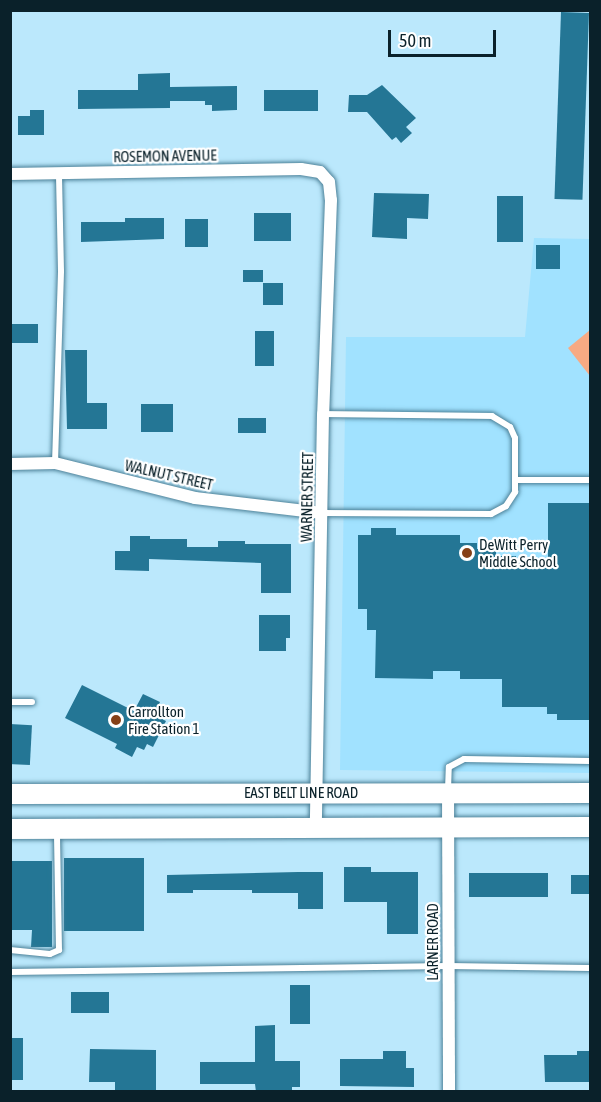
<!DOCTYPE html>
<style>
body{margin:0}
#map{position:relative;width:601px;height:1102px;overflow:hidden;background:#bbe8fc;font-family:"Asap Condensed",sans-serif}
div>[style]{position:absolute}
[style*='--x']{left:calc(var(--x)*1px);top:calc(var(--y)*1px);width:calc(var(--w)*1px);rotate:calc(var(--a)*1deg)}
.built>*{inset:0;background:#a1e2ff}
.green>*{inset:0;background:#f7aa83}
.building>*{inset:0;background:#247695;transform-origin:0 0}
.roads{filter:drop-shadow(0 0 2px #4c8198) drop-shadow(0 0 2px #4c8198)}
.service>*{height:6px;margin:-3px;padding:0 3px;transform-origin:3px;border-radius:3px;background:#fff}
.minor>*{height:12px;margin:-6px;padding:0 6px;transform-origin:6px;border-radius:6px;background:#fff}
.primary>*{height:20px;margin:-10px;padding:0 10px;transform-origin:10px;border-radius:10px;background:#fff}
.dots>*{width:16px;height:16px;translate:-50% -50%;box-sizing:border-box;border:3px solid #fff;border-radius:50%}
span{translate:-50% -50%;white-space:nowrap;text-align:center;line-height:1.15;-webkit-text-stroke:4.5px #fff;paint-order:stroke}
.street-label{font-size:15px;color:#0a212a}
.poi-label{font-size:15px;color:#0a212a}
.left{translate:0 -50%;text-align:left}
.frame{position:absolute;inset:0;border:12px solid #0a212a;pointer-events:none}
.scale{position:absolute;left:388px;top:30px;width:108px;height:27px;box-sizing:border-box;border:3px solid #0a212a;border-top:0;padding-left:8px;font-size:18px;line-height:21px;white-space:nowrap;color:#0a212a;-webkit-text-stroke:4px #fff;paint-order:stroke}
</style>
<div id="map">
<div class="built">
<i style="clip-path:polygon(534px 238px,590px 239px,590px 773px,340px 770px,346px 337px,525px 337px)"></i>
</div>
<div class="green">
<i style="clip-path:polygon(590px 330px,590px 376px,568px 348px)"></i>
</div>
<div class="building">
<i style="left:561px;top:12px;width:28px;height:187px;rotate:2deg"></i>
<i style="clip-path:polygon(170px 73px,170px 87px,237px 86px,237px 110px,212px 111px,212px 105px,205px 105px,205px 101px,170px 101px,170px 108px,78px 109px,78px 90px,138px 90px,138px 74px)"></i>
<i style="clip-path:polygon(382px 85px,416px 118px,406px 127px,412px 133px,401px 143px,396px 137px,392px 140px,367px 112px,348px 112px,349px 95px,367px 95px)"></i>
<i style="left:264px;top:90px;width:54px;height:21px"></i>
<i style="clip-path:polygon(30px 110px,44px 110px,44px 135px,18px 135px,18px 116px,30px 116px)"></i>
<i style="clip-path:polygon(374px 193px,429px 194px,428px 219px,407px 218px,407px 239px,372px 237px)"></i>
<i style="left:497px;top:196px;width:26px;height:46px"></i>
<i style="left:254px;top:213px;width:37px;height:28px"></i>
<i style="clip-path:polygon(125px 218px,164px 218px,164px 239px,81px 242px,81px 222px,125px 222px)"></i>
<i style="left:185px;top:219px;width:23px;height:28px"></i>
<i style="left:536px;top:245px;width:24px;height:24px"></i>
<i style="left:243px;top:270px;width:20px;height:12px"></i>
<i style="left:263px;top:283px;width:20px;height:22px"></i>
<i style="left:11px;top:324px;width:27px;height:19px"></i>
<i style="left:255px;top:331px;width:19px;height:35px"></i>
<i style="clip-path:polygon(65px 350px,87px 350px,87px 403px,107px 403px,107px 429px,67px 429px)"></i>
<i style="left:141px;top:404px;width:32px;height:28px"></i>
<i style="left:238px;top:418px;width:28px;height:15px"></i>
<i style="clip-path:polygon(548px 503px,591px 503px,591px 720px,557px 720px,557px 714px,547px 714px,547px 707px,502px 707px,502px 679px,460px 679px,460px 671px,433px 671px,433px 679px,375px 678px,376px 630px,367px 630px,367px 609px,358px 609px,358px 535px,371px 535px,371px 528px,396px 528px,396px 535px,460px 535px,460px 543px,477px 543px,477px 549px,496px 549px,496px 556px,516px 556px,516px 563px,548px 563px)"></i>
<i style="clip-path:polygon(130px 536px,150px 536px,150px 539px,187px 539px,187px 547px,218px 547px,218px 541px,245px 541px,245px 544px,291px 544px,291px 593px,261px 593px,261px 563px,149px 559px,149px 571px,115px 570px,115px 551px,130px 551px)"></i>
<i style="clip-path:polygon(259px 615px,290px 615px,290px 638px,286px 638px,286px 651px,259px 651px)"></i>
<i style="clip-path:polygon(82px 685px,134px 711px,143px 694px,160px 702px,158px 707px,164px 710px,160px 718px,166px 721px,153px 747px,147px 744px,144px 750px,137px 747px,132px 757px,115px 748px,117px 744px,65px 718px)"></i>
<i style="left:10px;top:724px;width:22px;height:40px;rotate:3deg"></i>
<i style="left:64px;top:858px;width:80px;height:73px"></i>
<i style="clip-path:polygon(10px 861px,52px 861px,52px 947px,31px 947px,32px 930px,10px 930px)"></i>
<i style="clip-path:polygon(344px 867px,371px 867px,371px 872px,418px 872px,418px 934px,387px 934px,387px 902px,344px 902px)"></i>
<i style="clip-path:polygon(298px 872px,323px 872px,323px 909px,298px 909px,298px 893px,252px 893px,252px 890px,193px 890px,193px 893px,167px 893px,167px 875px)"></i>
<i style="left:469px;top:873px;width:79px;height:24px"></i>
<i style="left:571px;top:875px;width:20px;height:19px"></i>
<i style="left:290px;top:985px;width:20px;height:39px"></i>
<i style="left:71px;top:992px;width:38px;height:21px"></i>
<i style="clip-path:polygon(275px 1025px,275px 1061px,300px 1061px,300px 1087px,292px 1087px,292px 1092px,256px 1092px,255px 1084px,200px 1084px,200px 1062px,255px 1062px,255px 1026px)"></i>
<i style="left:10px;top:1038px;width:13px;height:42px"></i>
<i style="clip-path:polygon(90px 1049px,156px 1050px,156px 1092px,115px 1091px,115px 1082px,89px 1082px)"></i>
<i style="clip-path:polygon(383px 1051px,406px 1051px,406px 1068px,414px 1068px,414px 1087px,340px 1086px,340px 1059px,383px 1059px)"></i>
<i style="clip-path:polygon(577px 1051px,590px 1051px,590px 1082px,545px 1082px,544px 1055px,577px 1055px)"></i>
</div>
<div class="roads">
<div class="service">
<i style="--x:55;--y:463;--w:192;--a:-88.2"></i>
<i style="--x:61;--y:271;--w:98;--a:-91.2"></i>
<i style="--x:515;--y:480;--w:75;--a:0"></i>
<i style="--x:322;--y:513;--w:169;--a:0.3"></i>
<i style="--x:491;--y:514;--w:17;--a:-28"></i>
<i style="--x:506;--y:506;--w:17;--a:-57"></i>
<i style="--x:515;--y:492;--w:54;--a:-90"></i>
<i style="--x:515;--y:438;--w:12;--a:-114"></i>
<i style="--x:510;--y:427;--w:21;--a:-149"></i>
<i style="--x:492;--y:416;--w:169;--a:-179.3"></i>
<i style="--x:10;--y:702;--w:22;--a:0"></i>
<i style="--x:448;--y:790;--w:23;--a:-88"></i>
<i style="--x:449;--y:767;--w:17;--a:-28"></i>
<i style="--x:464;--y:759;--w:126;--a:0.9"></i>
<i style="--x:10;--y:950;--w:40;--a:5.7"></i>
<i style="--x:50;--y:954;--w:10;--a:-24"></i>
<i style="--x:59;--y:950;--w:117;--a:-91"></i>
<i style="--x:10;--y:972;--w:438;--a:-0.8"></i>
<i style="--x:448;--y:966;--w:142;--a:0.8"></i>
</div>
<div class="minor">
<i style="--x:10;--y:174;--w:291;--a:-1"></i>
<i style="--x:301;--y:169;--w:19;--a:9"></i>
<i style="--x:320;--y:172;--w:13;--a:48"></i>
<i style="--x:329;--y:182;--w:18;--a:84"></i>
<i style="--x:331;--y:200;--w:214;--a:92.1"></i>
<i style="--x:323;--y:414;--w:413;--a:91"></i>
<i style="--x:10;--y:464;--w:45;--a:-1.3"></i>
<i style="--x:55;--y:463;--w:144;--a:14"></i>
<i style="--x:195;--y:498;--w:128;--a:6.7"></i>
<i style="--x:448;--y:792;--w:300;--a:89.8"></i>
</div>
<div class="primary">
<i style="--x:10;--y:794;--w:580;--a:-0.1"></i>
<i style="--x:10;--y:829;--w:580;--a:-0.2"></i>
</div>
</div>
<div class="dots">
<i style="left:467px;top:553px;background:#854017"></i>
<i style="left:116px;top:720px;background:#854017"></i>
</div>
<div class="street-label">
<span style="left:165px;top:156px;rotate:-1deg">ROSEMON AVENUE</span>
<span style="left:169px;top:475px;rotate:13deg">WALNUT STREET</span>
<span style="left:307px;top:497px;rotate:-89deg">WARNER STREET</span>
<span style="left:301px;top:793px">EAST BELT LINE ROAD</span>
<span style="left:433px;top:942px;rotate:-90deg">LARNER ROAD</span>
</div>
<div class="poi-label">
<span class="left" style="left:479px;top:553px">DeWitt Perry<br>Middle School</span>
<span class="left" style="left:128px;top:720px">Carrollton<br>Fire Station 1</span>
</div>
<div class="frame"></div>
<div class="scale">50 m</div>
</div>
